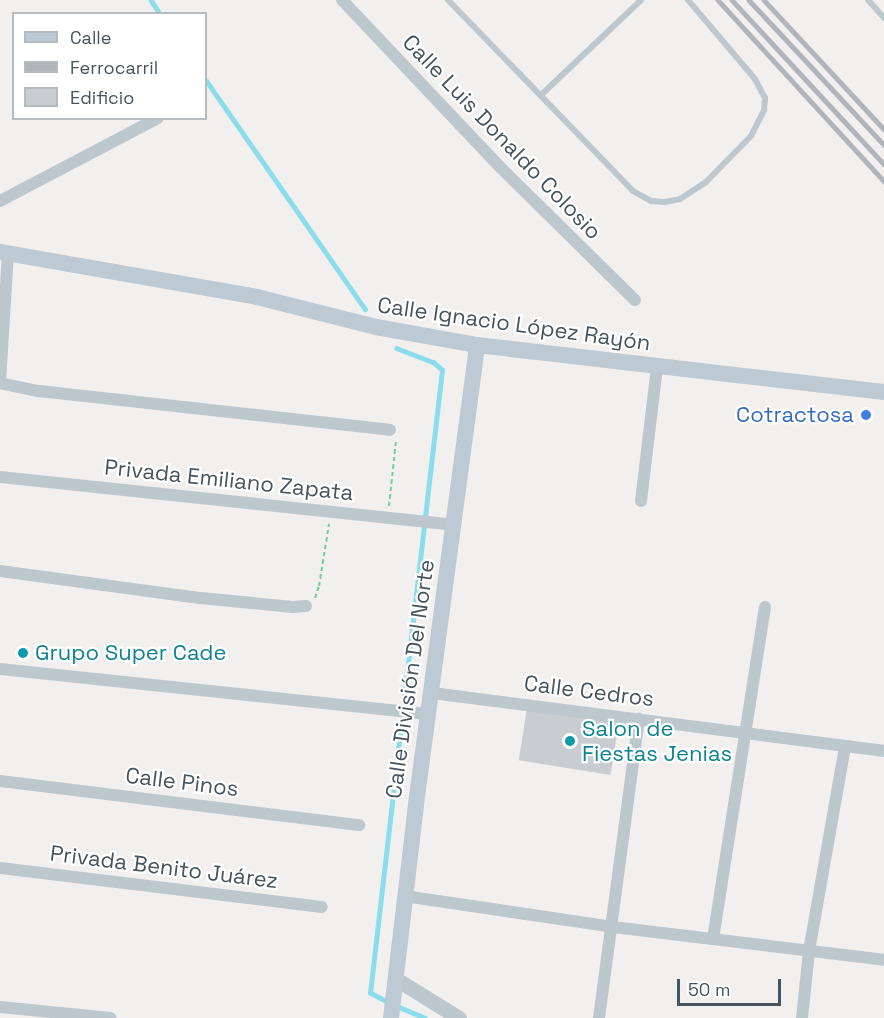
<!DOCTYPE html>
<meta charset="utf-8">
<style>
body{margin:0}
#map{position:relative;width:884px;height:1018px;overflow:hidden;background:#f2efef;font-family:"Space Grotesk",sans-serif}
div>[style]{position:absolute}
[style*='--x']{left:calc(var(--x)*1px);top:calc(var(--y)*1px);width:calc(var(--w)*1px);rotate:calc(var(--a)*1deg)}
.stream>*{height:4.5px;margin:-2.25px;padding:0 2.25px;transform-origin:2.25px;border-radius:2.25px;background:#8bddec}
.building>*{inset:0;background:#c9cdd2;transform-origin:0 0}
.path>*{height:2px;margin-top:-1px;transform-origin:0;background:repeating-linear-gradient(90deg,#76cd9d 0 4.5px,transparent 0 7.5px)}
.service>*{height:6px;margin:-3px;padding:0 3px;transform-origin:3px;border-radius:3px;background:#bdc7ce}
.minor>*{height:12px;margin:-6px;padding:0 6px;transform-origin:6px;border-radius:6px;background:#bdc7ce}
.tertiary>*{height:15px;margin:-7.5px;padding:0 7.5px;transform-origin:7.5px;border-radius:7.5px;background:#bdc7ce}
.secondary>*{height:16px;margin:-8px;padding:0 8px;transform-origin:8px;border-radius:8px;background:#bdc9d3}
.rail>*{height:4.5px;margin:-2.25px;padding:0 2.25px;transform-origin:2.25px;border-radius:2.25px;background:#b1b5ba}
.dots>*{width:16px;height:16px;translate:-50% -50%;box-sizing:border-box;border:3px solid #fff;border-radius:50%}
span{translate:-50% -50%;white-space:nowrap;text-align:center;line-height:1.15;-webkit-text-stroke:4.5px #fff;paint-order:stroke}
.street-label{font-size:22px;color:#47545d}
.shop-label{font-size:22px;color:#366cbe}
.right{translate:-100% -50%;text-align:right}
.culture-label{font-size:22px;color:#0d838f}
.left{translate:0 -50%;text-align:left}
.legend{position:absolute;left:12px;top:12px;width:195px;height:108px;box-sizing:border-box;background:#fff;border:2px solid #b5bbbe;margin:0;padding:8px 10px;list-style:none;font-size:18px;color:#47545d}
.legend li{display:flex;align-items:center;gap:12px;height:30px}
.legend b{width:30px;border:2px solid #b5bbbe}
.scale{position:absolute;left:677px;top:979px;width:104px;height:27px;box-sizing:border-box;border:3px solid #47545d;border-top:0;padding-left:8px;font-size:18px;line-height:21px;white-space:nowrap;color:#47545d;-webkit-text-stroke:4px #fff;paint-order:stroke}
</style>
<div id="map">
<div class="stream">
<i style="--x:151;--y:0;--w:17;--a:57"></i>
<i style="--x:206;--y:80;--w:279;--a:55.2"></i>
<i style="--x:389;--y:1003;--w:21;--a:-152"></i>
<i style="--x:370;--y:993;--w:627;--a:-83.41"></i>
<i style="--x:442;--y:370;--w:11;--a:-139"></i>
<i style="--x:434;--y:363;--w:40;--a:-159"></i>
<i style="--x:397;--y:1006;--w:30;--a:23"></i>
</div>
<div class="building">
<i style="left:527px;top:708px;width:93px;height:53px;rotate:9deg"></i>
</div>
<div class="path">
<i style="--x:389;--y:506;--w:66;--a:-83.9"></i>
<i style="--x:315;--y:598;--w:13;--a:-72"></i>
<i style="--x:319;--y:586;--w:63;--a:-80.8"></i>
</div>
<div class="service">
<i style="--x:448;--y:0;--w:266;--a:45.9"></i>
<i style="--x:633;--y:191;--w:21;--a:29"></i>
<i style="--x:651;--y:201;--w:14;--a:4"></i>
<i style="--x:665;--y:202;--w:15;--a:-11"></i>
<i style="--x:680;--y:199;--w:31;--a:-33"></i>
<i style="--x:706;--y:182;--w:64;--a:-45.6"></i>
<i style="--x:751;--y:136;--w:29;--a:-63"></i>
<i style="--x:764;--y:110;--w:12;--a:-85"></i>
<i style="--x:765;--y:98;--w:21;--a:-118"></i>
<i style="--x:755;--y:79;--w:104;--a:-130.3"></i>
<i style="--x:868;--y:0;--w:24;--a:48"></i>
<i style="--x:541;--y:95;--w:138;--a:-43.5"></i>
</div>
<div class="minor">
<i style="--x:342;--y:0;--w:228;--a:46.6"></i>
<i style="--x:499;--y:166;--w:191;--a:44.6"></i>
<i style="--x:0;--y:201;--w:178;--a:-27.7"></i>
<i style="--x:0;--y:383;--w:40;--a:12"></i>
<i style="--x:39;--y:391;--w:353;--a:6.3"></i>
<i style="--x:0;--y:383;--w:130;--a:-86.5"></i>
<i style="--x:0;--y:477;--w:456;--a:6"></i>
<i style="--x:641;--y:501;--w:135;--a:-83.2"></i>
<i style="--x:0;--y:571;--w:203;--a:7.7"></i>
<i style="--x:201;--y:598;--w:92;--a:5.6"></i>
<i style="--x:293;--y:607;--w:13;--a:-4"></i>
<i style="--x:0;--y:669;--w:430;--a:6"></i>
<i style="--x:432;--y:693;--w:456;--a:7.3"></i>
<i style="--x:0;--y:781;--w:362;--a:7"></i>
<i style="--x:0;--y:868;--w:324;--a:6.9"></i>
<i style="--x:404;--y:896;--w:211;--a:8.4"></i>
<i style="--x:613;--y:927;--w:273;--a:6.9"></i>
<i style="--x:713;--y:939;--w:336;--a:-81.1"></i>
<i style="--x:0;--y:1007;--w:111;--a:5.7"></i>
<i style="--x:599;--y:1018;--w:302;--a:-82.4"></i>
<i style="--x:802;--y:1018;--w:67;--a:-84"></i>
<i style="--x:809;--y:951;--w:208;--a:-80"></i>
</div>
<div class="tertiary">
<i style="--x:396;--y:979;--w:74;--a:31.8"></i>
</div>
<div class="secondary">
<i style="--x:0;--y:252;--w:261;--a:9.9"></i>
<i style="--x:257;--y:297;--w:123;--a:14.1"></i>
<i style="--x:376;--y:327;--w:103;--a:10.1"></i>
<i style="--x:477;--y:345;--w:410;--a:6.6"></i>
<i style="--x:391;--y:1018;--w:215;--a:-83.3"></i>
<i style="--x:416;--y:804;--w:463;--a:-82.4"></i>
</div>
<div class="rail">
<i style="--x:718;--y:0;--w:246;--a:47.5"></i>
<i style="--x:732;--y:0;--w:224;--a:47.2"></i>
<i style="--x:749;--y:0;--w:198;--a:47"></i>
<i style="--x:764;--y:0;--w:176;--a:47.1"></i>
</div>
<div class="dots">
<i style="left:866px;top:415px;background:#3f7fe0"></i>
<i style="left:23px;top:653px;background:#0f9aa8"></i>
<i style="left:570px;top:741px;background:#0f9aa8"></i>
</div>
<div class="street-label">
<span style="left:502px;top:137px;rotate:46deg">Calle Luis Donaldo Colosio</span>
<span style="left:514px;top:324px;rotate:8deg">Calle Ignacio López Rayón</span>
<span style="left:229px;top:480px;rotate:6deg">Privada Emiliano Zapata</span>
<span style="left:410px;top:679px;rotate:-82deg">Calle División Del Norte</span>
<span style="left:589px;top:691px;rotate:7deg">Calle Cedros</span>
<span style="left:182px;top:782px;rotate:7deg">Calle Pinos</span>
<span style="left:164px;top:867px;rotate:7deg">Privada Benito Juárez</span>
</div>
<div class="shop-label">
<span class="right" style="left:854px;top:415px">Cotractosa</span>
</div>
<div class="culture-label">
<span class="left" style="left:35px;top:653px">Grupo Super Cade</span>
<span class="left" style="left:582px;top:741px">Salon de<br>Fiestas Jenias</span>
</div>
<ul class="legend">
<li><b style="height:8px;background:#bdc9d3"></b>Calle</li>
<li><b style="height:8px;background:#b1b5ba"></b>Ferrocarril</li>
<li><b style="height:16px;background:#c9cdd2"></b>Edificio</li>
</ul>
<div class="scale">50 m</div>
</div>
